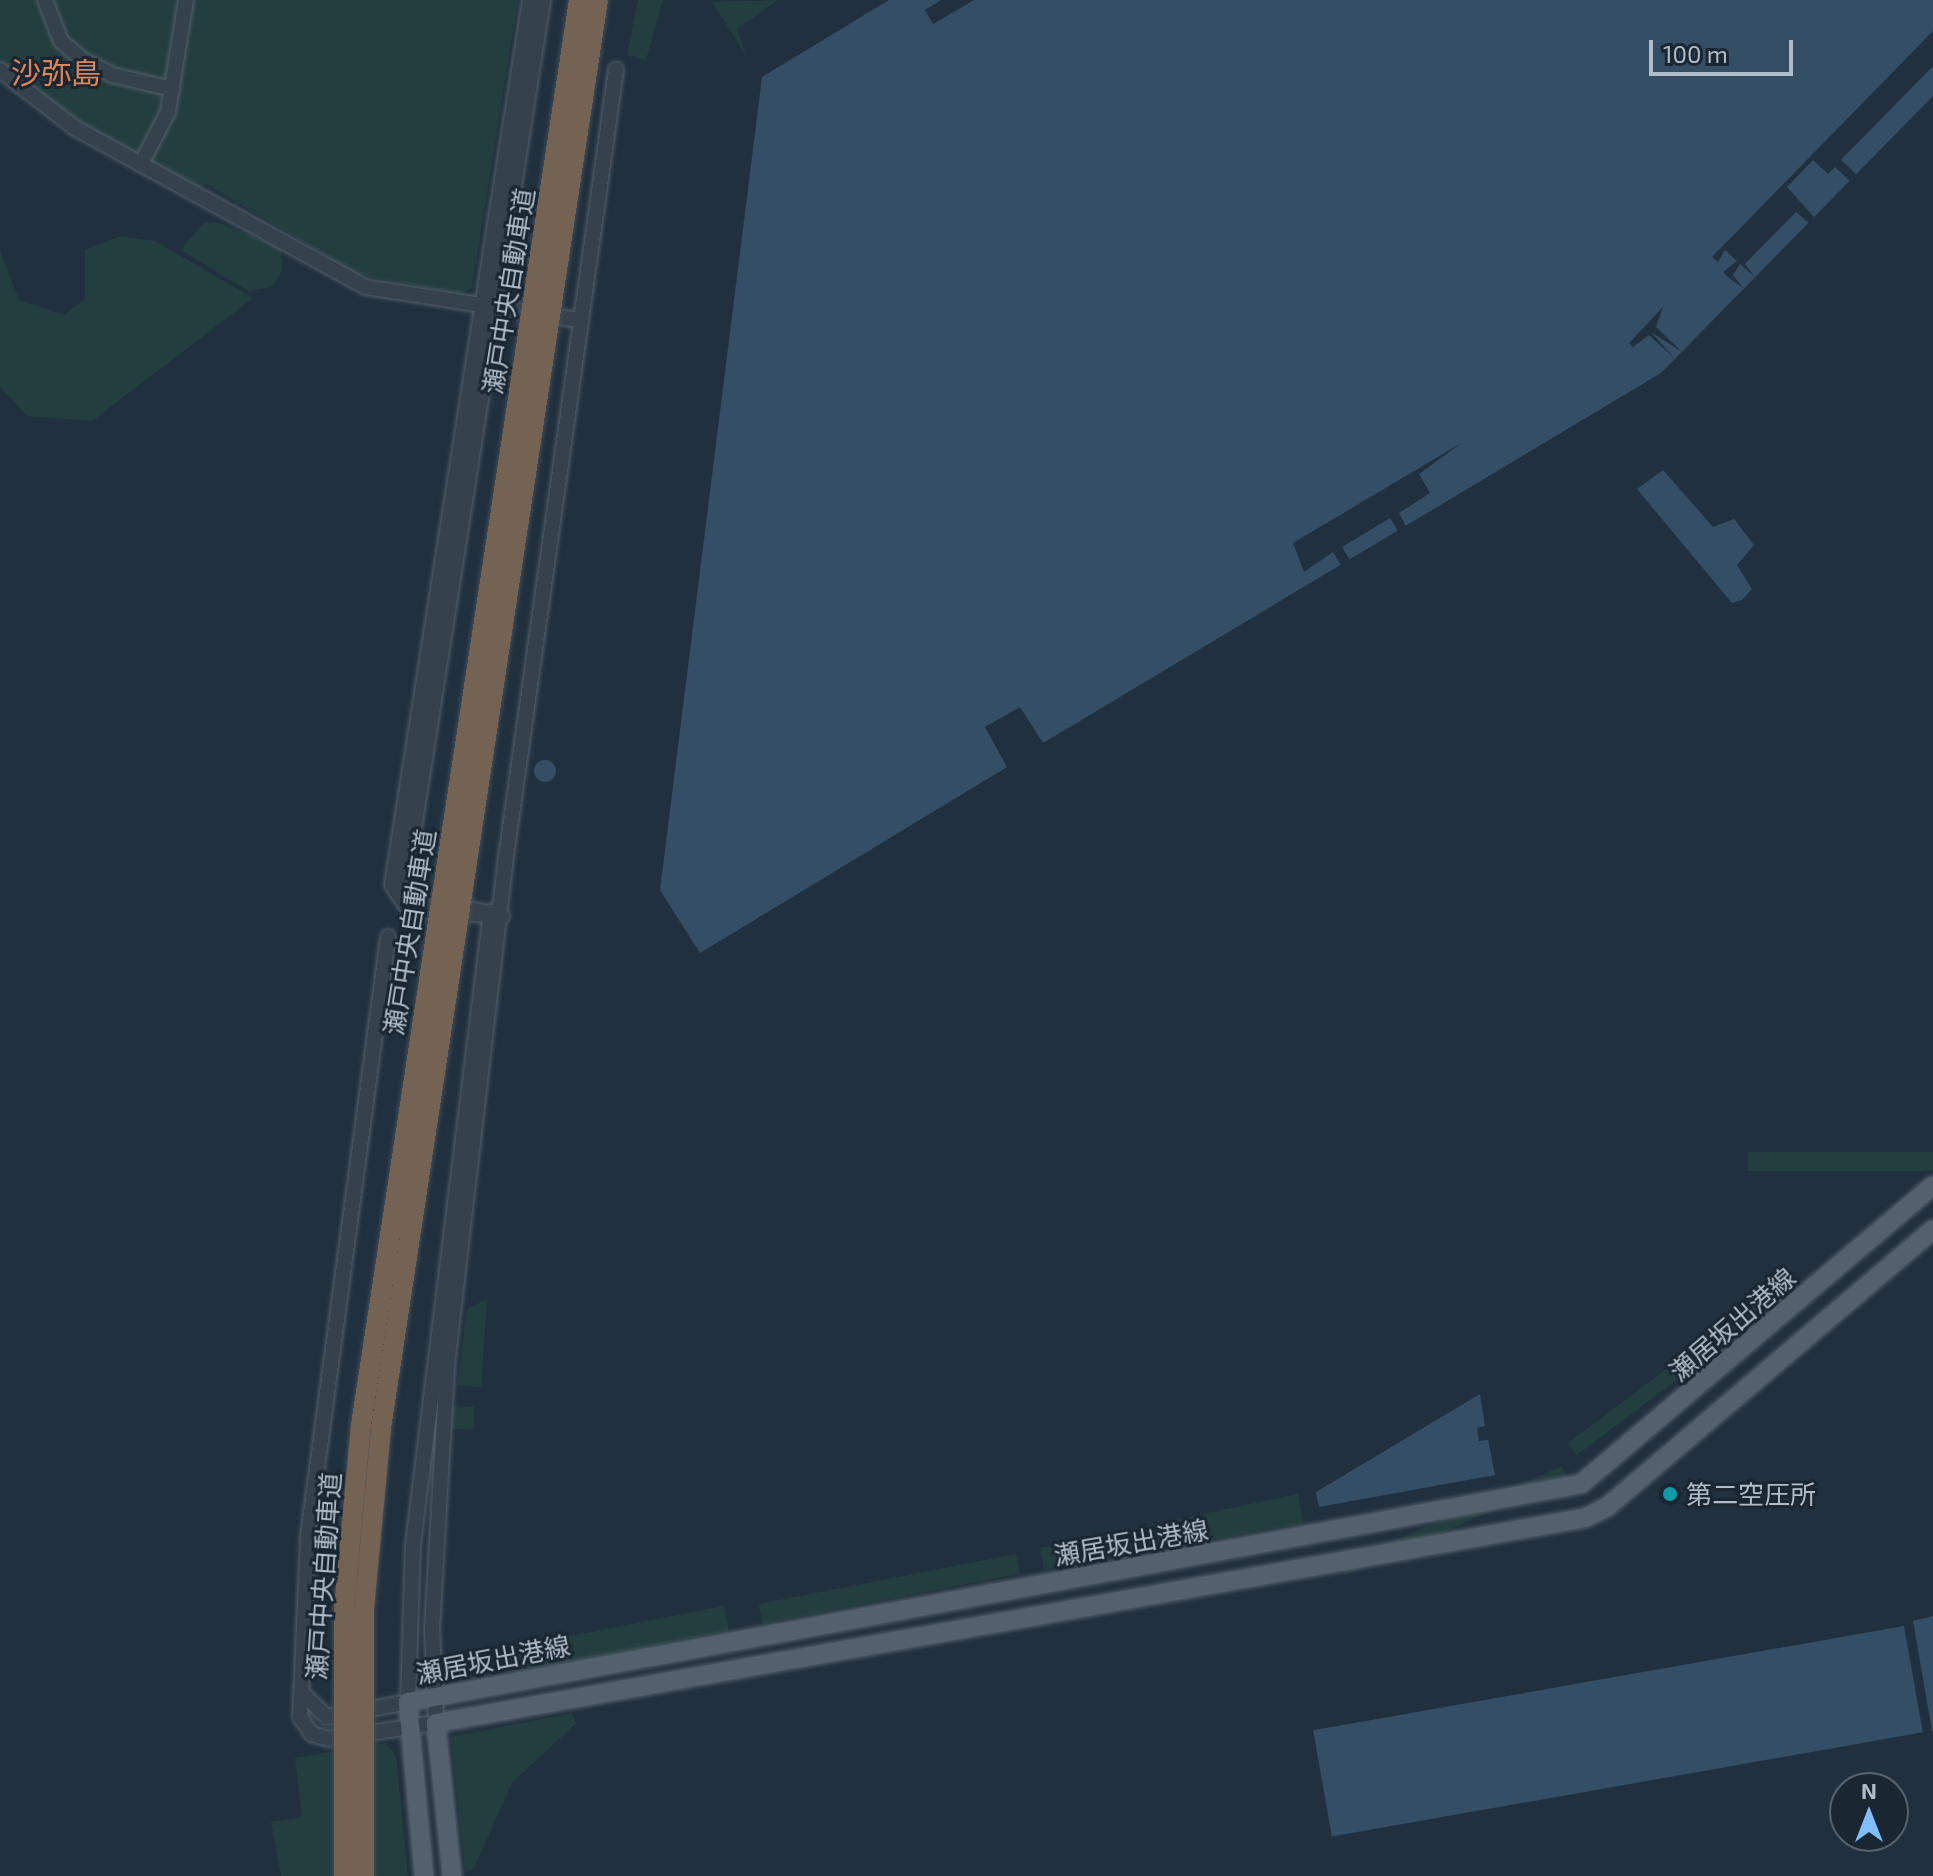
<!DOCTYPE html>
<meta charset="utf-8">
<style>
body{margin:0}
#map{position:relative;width:1933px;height:1876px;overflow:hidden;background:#21303e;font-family:"Exo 2","Noto Sans JP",sans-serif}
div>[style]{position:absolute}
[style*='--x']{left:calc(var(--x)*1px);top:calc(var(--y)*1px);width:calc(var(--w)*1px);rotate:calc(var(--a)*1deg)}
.green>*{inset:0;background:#233e3f;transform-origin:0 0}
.water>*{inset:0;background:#344e66;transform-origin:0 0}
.round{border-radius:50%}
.pier>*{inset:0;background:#21303e}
.roads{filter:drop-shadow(0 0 2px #535f6b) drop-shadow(0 0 2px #535f6b)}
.minor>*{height:14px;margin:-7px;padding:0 7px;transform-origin:7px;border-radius:7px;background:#35424e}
.major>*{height:18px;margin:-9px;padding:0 9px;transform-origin:9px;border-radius:9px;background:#53616e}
.rail>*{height:6px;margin-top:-3px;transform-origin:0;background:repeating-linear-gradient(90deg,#1a2732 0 9px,#576675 0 18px);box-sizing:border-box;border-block:2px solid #576675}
.bridges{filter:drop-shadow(0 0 2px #404c58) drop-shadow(0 0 2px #404c58)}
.highway-bridge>*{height:20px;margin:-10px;padding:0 10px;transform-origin:10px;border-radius:10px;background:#746352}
.dots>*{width:22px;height:22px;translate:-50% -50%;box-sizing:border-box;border:4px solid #1a2732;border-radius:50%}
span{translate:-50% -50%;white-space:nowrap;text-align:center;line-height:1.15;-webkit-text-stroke:6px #1a2732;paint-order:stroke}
.street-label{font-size:26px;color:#b1bcc9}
.poi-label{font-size:26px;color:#b1bcc9}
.left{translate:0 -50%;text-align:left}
.quarter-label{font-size:30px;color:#dc8559}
.north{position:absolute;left:1829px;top:1772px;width:80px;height:80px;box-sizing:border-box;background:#1a2732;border:2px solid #56636e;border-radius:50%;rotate:0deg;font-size:22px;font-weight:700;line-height:32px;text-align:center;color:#b1bcc9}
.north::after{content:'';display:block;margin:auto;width:28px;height:36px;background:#80beff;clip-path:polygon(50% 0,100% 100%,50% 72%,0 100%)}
.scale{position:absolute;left:1649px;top:40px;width:144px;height:36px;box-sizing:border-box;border:4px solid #b1bcc9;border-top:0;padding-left:10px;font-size:24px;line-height:28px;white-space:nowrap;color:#b1bcc9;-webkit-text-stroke:6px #1a2732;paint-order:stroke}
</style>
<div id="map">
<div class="green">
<i style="clip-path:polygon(0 0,518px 0,472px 287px,461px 294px,357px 274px,205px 183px,201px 190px,44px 102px,0 62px)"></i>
<i style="clip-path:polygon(638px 0,663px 0,646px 60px,627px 55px)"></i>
<i style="clip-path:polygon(778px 0,737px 29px,746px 55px,712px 2px)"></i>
<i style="clip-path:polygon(217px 222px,281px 248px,282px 271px,272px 287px,248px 291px,181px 250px,203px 223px)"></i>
<i style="clip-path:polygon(121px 236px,155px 241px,253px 298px,92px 421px,27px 416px,0 386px,0 251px,19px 300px,64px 315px,85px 299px,85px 250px)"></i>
<i style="left:1933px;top:1152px;width:19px;height:185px;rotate:90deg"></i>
<i style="left:1775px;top:1287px;width:15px;height:260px;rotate:53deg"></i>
<i style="clip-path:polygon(487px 1299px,481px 1387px,457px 1385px,467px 1309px)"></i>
<i style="left:451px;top:1406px;width:23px;height:23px;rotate:2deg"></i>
<i style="left:1562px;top:1466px;width:12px;height:243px;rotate:66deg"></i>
<i style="clip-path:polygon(1298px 1494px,1303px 1523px,1044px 1570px,1040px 1548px)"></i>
<i style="left:1016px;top:1554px;width:20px;height:262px;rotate:79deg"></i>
<i style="left:724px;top:1606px;width:25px;height:217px;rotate:79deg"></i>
<i style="clip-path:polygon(572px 1713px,576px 1723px,512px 1783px,473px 1870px,465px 1871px,451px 1737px)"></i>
<i style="clip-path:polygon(385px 1743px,396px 1755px,408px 1876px,281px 1876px,271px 1822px,302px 1817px,295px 1758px)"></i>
</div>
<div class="water">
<i style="clip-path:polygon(889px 0,941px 0,925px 10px,933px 24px,974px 0,1933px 0,1933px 96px,1661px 373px,1043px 743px,1020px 707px,985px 727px,1007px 767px,700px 953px,660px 890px,762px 77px)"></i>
<i style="clip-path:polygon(1663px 470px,1713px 527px,1734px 519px,1754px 545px,1737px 565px,1752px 589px,1742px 600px,1732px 603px,1637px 489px)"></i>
<i class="round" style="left:534px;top:760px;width:22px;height:22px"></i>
<i style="clip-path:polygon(1480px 1394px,1485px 1426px,1477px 1428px,1479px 1441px,1488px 1440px,1495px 1475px,1319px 1507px,1316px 1492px)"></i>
<i style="clip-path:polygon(1933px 1616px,1933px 1731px,1932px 1731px,1913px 1621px)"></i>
<i style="left:1904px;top:1626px;width:108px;height:600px;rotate:80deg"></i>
</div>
<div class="pier">
<i style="clip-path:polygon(1933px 31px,1933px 66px,1841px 160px,1856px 174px,1850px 181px,1835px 167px,1828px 174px,1813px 160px,1787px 187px,1814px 217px,1809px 223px,1796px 212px,1745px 264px,1755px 277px,1740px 264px,1733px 275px,1743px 288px,1729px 278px,1723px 272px,1737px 261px,1725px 250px,1718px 262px,1712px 257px)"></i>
<i style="clip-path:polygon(1663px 307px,1656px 327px,1682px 352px,1651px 332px,1675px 359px,1649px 335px,1633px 347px,1629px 343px)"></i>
<i style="clip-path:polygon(1463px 442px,1419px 474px,1430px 493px,1399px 513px,1406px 526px,1398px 531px,1390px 518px,1342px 547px,1350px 560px,1341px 565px,1333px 552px,1304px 572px,1293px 543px)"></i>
</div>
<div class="roads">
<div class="minor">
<i style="--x:45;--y:0;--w:44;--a:68.7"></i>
<i style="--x:61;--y:41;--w:29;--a:41"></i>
<i style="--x:83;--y:60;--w:33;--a:27"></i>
<i style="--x:112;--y:75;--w:62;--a:13.1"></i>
<i style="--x:0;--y:70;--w:95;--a:37.7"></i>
<i style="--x:75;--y:128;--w:331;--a:28.7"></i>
<i style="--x:365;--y:287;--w:215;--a:8.8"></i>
<i style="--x:141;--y:164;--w:59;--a:-62.6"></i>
<i style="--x:168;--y:112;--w:113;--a:-80.9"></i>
<i style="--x:502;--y:916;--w:93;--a:-176.3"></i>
<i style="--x:409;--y:910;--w:30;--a:-124"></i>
<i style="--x:392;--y:885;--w:896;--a:-81.14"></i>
<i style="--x:502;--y:916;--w:84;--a:-168.3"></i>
<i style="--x:420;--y:899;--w:24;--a:-126"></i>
<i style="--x:406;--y:880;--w:891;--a:-81.15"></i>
<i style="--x:388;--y:937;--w:604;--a:97.61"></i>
<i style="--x:308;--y:1536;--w:181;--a:92.5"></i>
<i style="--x:300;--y:1717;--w:21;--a:55"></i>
<i style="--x:312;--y:1734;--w:18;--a:16"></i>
<i style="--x:329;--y:1739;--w:108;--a:-8.5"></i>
<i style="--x:436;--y:1723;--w:94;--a:-92.4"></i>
<i style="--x:432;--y:1629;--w:264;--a:-86.7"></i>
<i style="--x:447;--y:1365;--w:511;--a:-83.38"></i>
<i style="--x:506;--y:857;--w:795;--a:-82.04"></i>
<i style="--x:302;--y:1693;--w:35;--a:44"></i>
<i style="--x:327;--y:1717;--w:82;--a:-10.5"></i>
<i style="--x:408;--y:1702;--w:157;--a:-88.2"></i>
<i style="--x:413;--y:1545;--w:638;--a:-82.98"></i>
</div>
<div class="major">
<i style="--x:424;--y:1876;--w:175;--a:-95.3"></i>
<i style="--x:408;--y:1702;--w:1193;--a:-10.53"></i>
<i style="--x:1581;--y:1484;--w:461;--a:-40.3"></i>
<i style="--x:452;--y:1876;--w:154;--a:-96"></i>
<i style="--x:436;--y:1723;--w:1167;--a:-10.12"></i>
<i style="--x:1585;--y:1518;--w:25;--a:-27"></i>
<i style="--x:1607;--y:1507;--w:428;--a:-40.4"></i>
</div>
</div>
<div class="rail">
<i style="--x:351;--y:1876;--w:266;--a:-89.8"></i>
<i style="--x:352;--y:1610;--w:185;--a:-84.7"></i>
<i style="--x:369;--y:1426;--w:1443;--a:-81.31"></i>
</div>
<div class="bridges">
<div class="highway-bridge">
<i style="--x:344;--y:1876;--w:268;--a:-90"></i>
<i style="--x:344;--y:1608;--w:184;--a:-84.7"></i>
<i style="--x:361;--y:1425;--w:1442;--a:-81.3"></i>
<i style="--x:364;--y:1876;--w:267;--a:-90"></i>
<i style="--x:364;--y:1609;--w:182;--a:-84.6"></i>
<i style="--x:381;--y:1428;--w:1444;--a:-81.36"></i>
</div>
</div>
<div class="dots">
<i style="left:1670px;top:1494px;background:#0f9aa8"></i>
</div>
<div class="street-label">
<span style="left:508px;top:291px;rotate:-81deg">瀬戸中央自動車道</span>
<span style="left:409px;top:932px;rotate:-81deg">瀬戸中央自動車道</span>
<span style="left:1732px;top:1324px;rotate:-41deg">瀬居坂出港線</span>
<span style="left:1131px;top:1542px;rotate:-10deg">瀬居坂出港線</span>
<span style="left:323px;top:1576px;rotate:-86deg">瀬戸中央自動車道</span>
<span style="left:493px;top:1659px;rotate:-11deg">瀬居坂出港線</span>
</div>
<div class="poi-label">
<span class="left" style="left:1686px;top:1494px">第二空圧所</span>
</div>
<div class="quarter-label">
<span style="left:56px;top:72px">沙弥島</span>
</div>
<div class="north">N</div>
<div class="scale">100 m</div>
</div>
